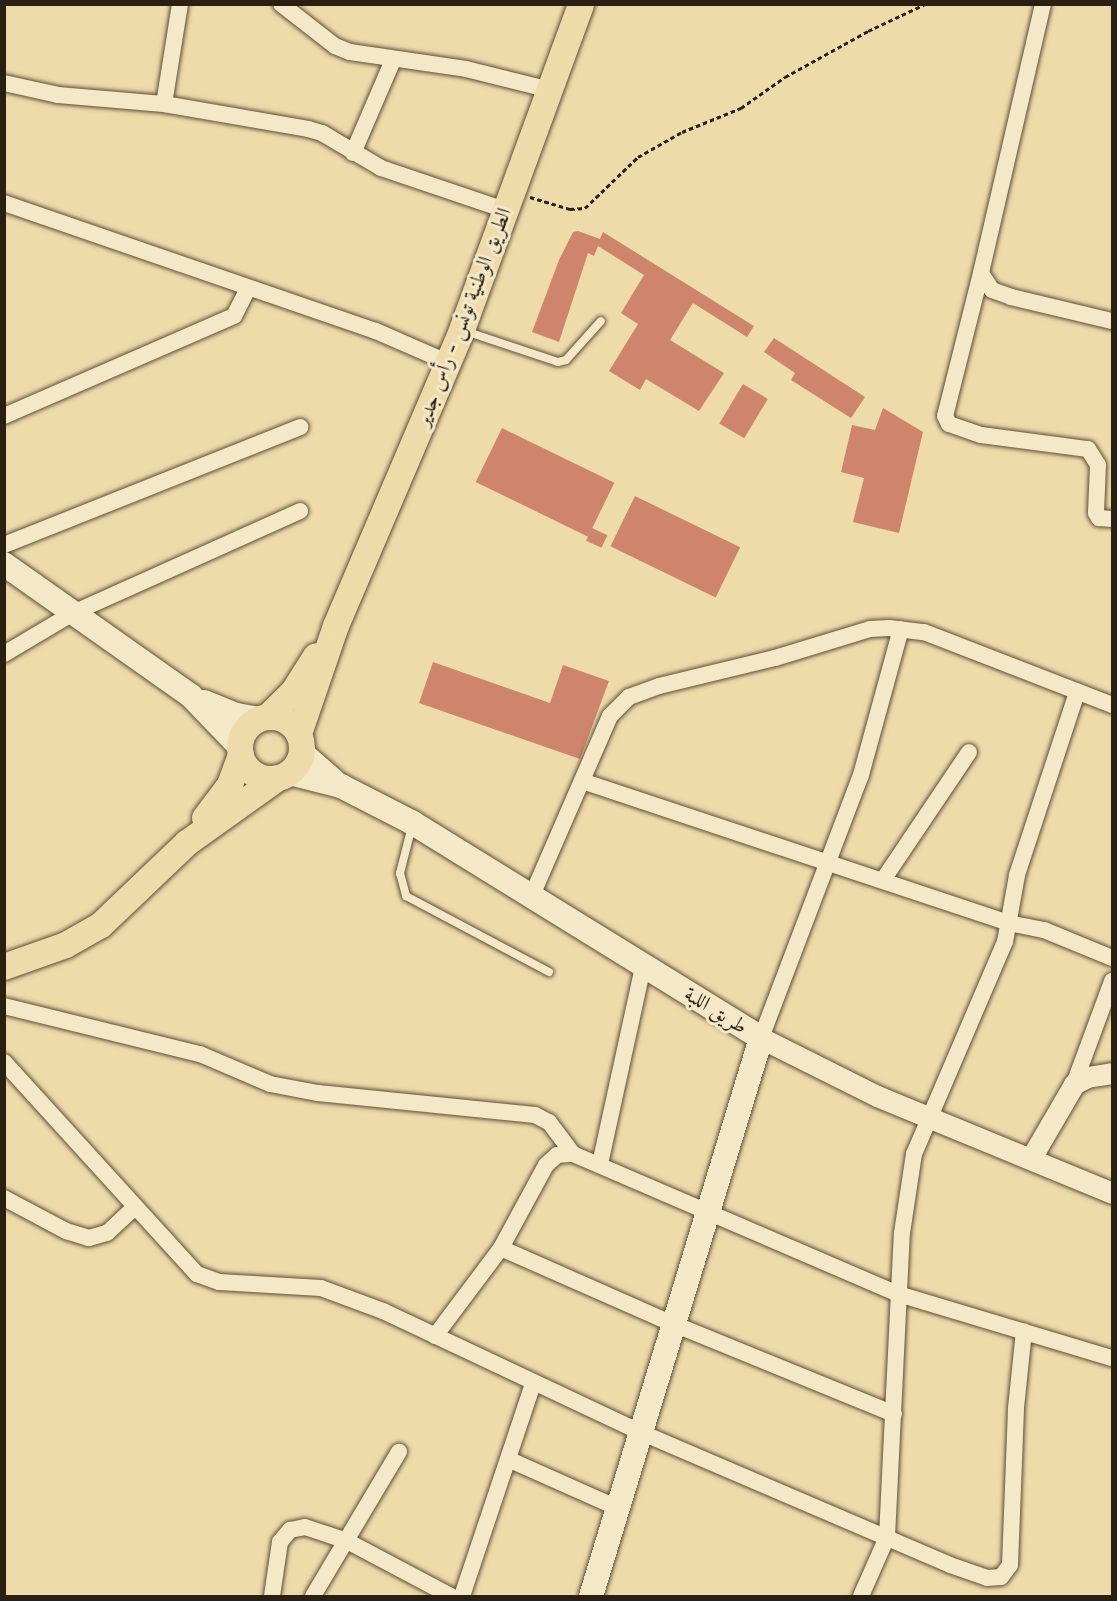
<!DOCTYPE html>
<meta charset="utf-8">
<style>
body{margin:0}
#map{position:relative;width:1117px;height:1601px;overflow:hidden;background:#eedbaa;font-family:"Libre Caslon Text",Amiri,serif}
div>[style]{position:absolute}
[style*='--x']{left:calc(var(--x)*1px);top:calc(var(--y)*1px);width:calc(var(--w)*1px);rotate:calc(var(--a)*1deg)}
.building>*{inset:0;background:#ce856b;transform-origin:0 0}
.path>*{height:3px;margin-top:-1.5px;transform-origin:0;background:repeating-linear-gradient(90deg,#2b1f12 0 4.5px,transparent 0 7.5px)}
.roads{filter:drop-shadow(0 0 2px #5c4e38) drop-shadow(0 0 2px #5c4e38)}
.service>*{height:8px;margin:-4px;padding:0 4px;transform-origin:4px;border-radius:4px;background:#f4e8c8}
.minor>*{height:16px;margin:-8px;padding:0 8px;transform-origin:8px;border-radius:8px;background:#f4e8c8}
.tertiary>*{height:21px;margin:-10.5px;padding:0 10.5px;transform-origin:10.5px;border-radius:10.5px;background:#f4e8c8}
.secondary>*{height:24px;margin:-12px;padding:0 12px;transform-origin:12px;border-radius:12px;background:#f4e8c8}
.primary>*{height:26px;margin:-13px;padding:0 13px;transform-origin:13px;border-radius:13px;background:#eedbaa}
.primary>.ring{margin:-13px;padding:0;box-sizing:content-box;background:none;border:26px solid #eedbaa;border-radius:50%}
span{translate:-50% -50%;white-space:nowrap;text-align:center;line-height:1.15;-webkit-text-stroke:6px #f4e8c8;paint-order:stroke}
.street-label{font-size:21px;color:#2b1f12}
.frame{position:absolute;inset:0;border:6px solid #2b1f12;pointer-events:none}
</style>
<div id="map">
<div class="building">
<i style="clip-path:polygon(578px 231px,600px 239px,603px 232px,754px 326px,747px 337px,693px 303px,670px 340px,724px 373px,699px 411px,646px 379px,640px 390px,609px 371px,638px 324px,621px 313px,644px 275px,598px 246px,594px 256px,588px 253px,559px 342px,532px 332px,559px 260px,573px 232px)"></i>
<i style="clip-path:polygon(774px 338px,865px 397px,851px 418px,791px 380px,795px 373px,764px 352px)"></i>
<i style="left:743px;top:384px;width:29px;height:46px;rotate:31deg"></i>
<i style="clip-path:polygon(883px 408px,923px 432px,899px 533px,853px 522px,864px 478px,841px 472px,852px 425px,875px 430px)"></i>
<i style="left:502px;top:428px;width:125px;height:60px;rotate:26deg"></i>
<i style="left:635px;top:496px;width:117px;height:56px;rotate:26deg"></i>
<i style="left:592px;top:528px;width:17px;height:14px;rotate:25deg"></i>
<i style="clip-path:polygon(433px 662px,550px 703px,563px 665px,609px 681px,580px 759px,419px 703px)"></i>
</div>
<div class="path">
<i style="--x:530;--y:197;--w:42;--a:16.7"></i>
<i style="--x:570;--y:209;--w:15;--a:-4"></i>
<i style="--x:585;--y:208;--w:74;--a:-43.9"></i>
<i style="--x:638;--y:157;--w:51;--a:-29.6"></i>
<i style="--x:682;--y:132;--w:64;--a:-22.1"></i>
<i style="--x:741;--y:108;--w:54;--a:-35.2"></i>
<i style="--x:785;--y:77;--w:95;--a:-29"></i>
<i style="--x:868;--y:31;--w:63;--a:-25.3"></i>
</div>
<div class="roads">
<div class="service">
<i style="--x:465;--y:331;--w:98;--a:18.4"></i>
<i style="--x:558;--y:362;--w:8;--a:-14"></i>
<i style="--x:566;--y:360;--w:52;--a:-48.1"></i>
<i style="--x:412;--y:826;--w:49;--a:104.3"></i>
<i style="--x:400;--y:873;--w:24;--a:75"></i>
<i style="--x:406;--y:896;--w:162;--a:28"></i>
</div>
<div class="minor">
<i style="--x:281;--y:4;--w:68;--a:37.9"></i>
<i style="--x:335;--y:46;--w:16;--a:22"></i>
<i style="--x:350;--y:52;--w:117;--a:8.3"></i>
<i style="--x:466;--y:69;--w:87;--a:14"></i>
<i style="--x:1043;--y:4;--w:276;--a:103"></i>
<i style="--x:981;--y:273;--w:20;--a:57"></i>
<i style="--x:992;--y:290;--w:20;--a:20"></i>
<i style="--x:1011;--y:297;--w:104;--a:13.4"></i>
<i style="--x:4;--y:83;--w:55;--a:12.5"></i>
<i style="--x:58;--y:95;--w:106;--a:4.9"></i>
<i style="--x:164;--y:104;--w:146;--a:9.8"></i>
<i style="--x:308;--y:129;--w:15;--a:16"></i>
<i style="--x:322;--y:133;--w:69;--a:30.7"></i>
<i style="--x:381;--y:168;--w:131;--a:18.7"></i>
<i style="--x:164;--y:104;--w:101;--a:-80.9"></i>
<i style="--x:353;--y:153;--w:101;--a:-66.7"></i>
<i style="--x:4;--y:203;--w:393;--a:19"></i>
<i style="--x:376;--y:331;--w:77;--a:23.6"></i>
<i style="--x:981;--y:273;--w:147;--a:104.1"></i>
<i style="--x:945;--y:416;--w:9;--a:63"></i>
<i style="--x:949;--y:424;--w:34;--a:19"></i>
<i style="--x:981;--y:435;--w:108;--a:7.5"></i>
<i style="--x:1088;--y:449;--w:19;--a:58"></i>
<i style="--x:1098;--y:465;--w:48;--a:92.4"></i>
<i style="--x:1096;--y:513;--w:6;--a:59"></i>
<i style="--x:1099;--y:518;--w:13;--a:4"></i>
<i style="--x:4;--y:416;--w:251;--a:-23.5"></i>
<i style="--x:234;--y:316;--w:30;--a:-63"></i>
<i style="--x:4;--y:545;--w:319;--a:-21.7"></i>
<i style="--x:4;--y:654;--w:80;--a:-30.7"></i>
<i style="--x:73;--y:613;--w:249;--a:-24.2"></i>
<i style="--x:582;--y:781;--w:449;--a:18.4"></i>
<i style="--x:1008;--y:923;--w:37;--a:11"></i>
<i style="--x:1044;--y:930;--w:74;--a:22.4"></i>
<i style="--x:883;--y:880;--w:154;--a:-56.1"></i>
<i style="--x:533;--y:893;--w:193;--a:-66.5"></i>
<i style="--x:610;--y:716;--w:27;--a:-45"></i>
<i style="--x:629;--y:697;--w:32;--a:-20"></i>
<i style="--x:659;--y:686;--w:119;--a:-13.6"></i>
<i style="--x:775;--y:658;--w:99;--a:-17"></i>
<i style="--x:870;--y:629;--w:19;--a:-3"></i>
<i style="--x:889;--y:628;--w:35;--a:7"></i>
<i style="--x:924;--y:632;--w:202;--a:21.2"></i>
<i style="--x:4;--y:1006;--w:202;--a:13.8"></i>
<i style="--x:200;--y:1054;--w:76;--a:23.2"></i>
<i style="--x:270;--y:1084;--w:49;--a:10.6"></i>
<i style="--x:318;--y:1093;--w:218;--a:5.8"></i>
<i style="--x:535;--y:1115;--w:16;--a:27"></i>
<i style="--x:549;--y:1122;--w:40;--a:53"></i>
<i style="--x:761;--y:1038;--w:281;--a:-69.2"></i>
<i style="--x:861;--y:775;--w:151;--a:-74.7"></i>
<i style="--x:4;--y:1062;--w:287;--a:47.7"></i>
<i style="--x:197;--y:1274;--w:23;--a:20"></i>
<i style="--x:219;--y:1282;--w:102;--a:3.4"></i>
<i style="--x:321;--y:1288;--w:66;--a:20.4"></i>
<i style="--x:383;--y:1311;--w:284;--a:25.2"></i>
<i style="--x:640;--y:1432;--w:337;--a:23.2"></i>
<i style="--x:950;--y:1565;--w:39;--a:19"></i>
<i style="--x:987;--y:1578;--w:14;--a:-4"></i>
<i style="--x:1001;--y:1577;--w:15;--a:-53"></i>
<i style="--x:1010;--y:1565;--w:157;--a:-87.8"></i>
<i style="--x:1016;--y:1408;--w:77;--a:-84.1"></i>
<i style="--x:1074;--y:1084;--w:110;--a:-69.7"></i>
<i style="--x:600;--y:1164;--w:206;--a:-77.7"></i>
<i style="--x:4;--y:1198;--w:70;--a:28"></i>
<i style="--x:66;--y:1231;--w:24;--a:17"></i>
<i style="--x:89;--y:1238;--w:19;--a:-16"></i>
<i style="--x:107;--y:1233;--w:38;--a:-43"></i>
<i style="--x:435;--y:1336;--w:110;--a:-53.1"></i>
<i style="--x:894;--y:1414;--w:239;--a:-157.8"></i>
<i style="--x:673;--y:1324;--w:188;--a:-156.2"></i>
<i style="--x:501;--y:1248;--w:94;--a:-61.5"></i>
<i style="--x:546;--y:1165;--w:15;--a:-42"></i>
<i style="--x:557;--y:1155;--w:16;--a:-4"></i>
<i style="--x:573;--y:1154;--w:354;--a:23.3"></i>
<i style="--x:898;--y:1294;--w:223;--a:16.7"></i>
<i style="--x:510;--y:1460;--w:118;--a:24"></i>
<i style="--x:272;--y:1596;--w:55;--a:-81.6"></i>
<i style="--x:280;--y:1542;--w:16;--a:-50"></i>
<i style="--x:290;--y:1530;--w:15;--a:-11"></i>
<i style="--x:305;--y:1527;--w:44;--a:18.4"></i>
<i style="--x:347;--y:1541;--w:118;--a:27.9"></i>
<i style="--x:313;--y:1596;--w:168;--a:-59.2"></i>
<i style="--x:462;--y:1596;--w:224;--a:-71.5"></i>
<i style="--x:861;--y:1596;--w:64;--a:-66.2"></i>
<i style="--x:887;--y:1537;--w:304;--a:-87.2"></i>
<i style="--x:902;--y:1233;--w:80;--a:-81.4"></i>
<i style="--x:914;--y:1154;--w:231;--a:-66.8"></i>
<i style="--x:1005;--y:942;--w:68;--a:-79.8"></i>
<i style="--x:1017;--y:875;--w:193;--a:-71.8"></i>
</div>
<div class="tertiary">
<i style="--x:761;--y:1038;--w:130;--a:26.6"></i>
<i style="--x:877;--y:1096;--w:254;--a:22.4"></i>
<i style="--x:1031;--y:1158;--w:86;--a:-59.8"></i>
<i style="--x:1074;--y:1084;--w:15;--a:-28"></i>
<i style="--x:1087;--y:1077;--w:25;--a:-9"></i>
</div>
<div class="secondary">
<i style="--x:4;--y:564;--w:229;--a:35.2"></i>
<i style="--x:191;--y:696;--w:72;--a:46.1"></i>
<i style="--x:204;--y:702;--w:35;--a:22"></i>
<i style="--x:237;--y:715;--w:23;--a:10"></i>
<i style="--x:302;--y:753;--w:43;--a:41.2"></i>
<i style="--x:290;--y:773;--w:53;--a:14.3"></i>
<i style="--x:341;--y:786;--w:81;--a:27.2"></i>
<i style="--x:413;--y:823;--w:409;--a:31.7"></i>
<i style="--x:761;--y:1038;--w:583;--a:106.94"></i>
</div>
<div class="primary">
<i style="--x:268;--y:717;--w:37;--a:-45"></i>
<i style="--x:294;--y:691;--w:41;--a:-57.8"></i>
<i class="ring" style="left:240px;top:717px;width:36px;height:36px"></i>
<i style="--x:299;--y:734;--w:114;--a:-71.1"></i>
<i style="--x:336;--y:626;--w:322;--a:-66.9"></i>
<i style="--x:462;--y:330;--w:347;--a:-69.9"></i>
<i style="--x:205;--y:818;--w:41;--a:-52.9"></i>
<i style="--x:230;--y:785;--w:32;--a:-70"></i>
<i style="--x:4;--y:967;--w:66;--a:-19.5"></i>
<i style="--x:66;--y:945;--w:40;--a:-29.7"></i>
<i style="--x:101;--y:925;--w:119;--a:-43.6"></i>
<i style="--x:187;--y:843;--w:112;--a:-35.5"></i>
</div>
</div>
<div class="street-label">
<span style="left:463px;top:317px;rotate:-69deg">الطريق الوطنية تونس - رأس جدير</span>
<span style="left:716px;top:1010px;rotate:32deg">طريق اللبة</span>
</div>
<div class="frame"></div>
</div>
